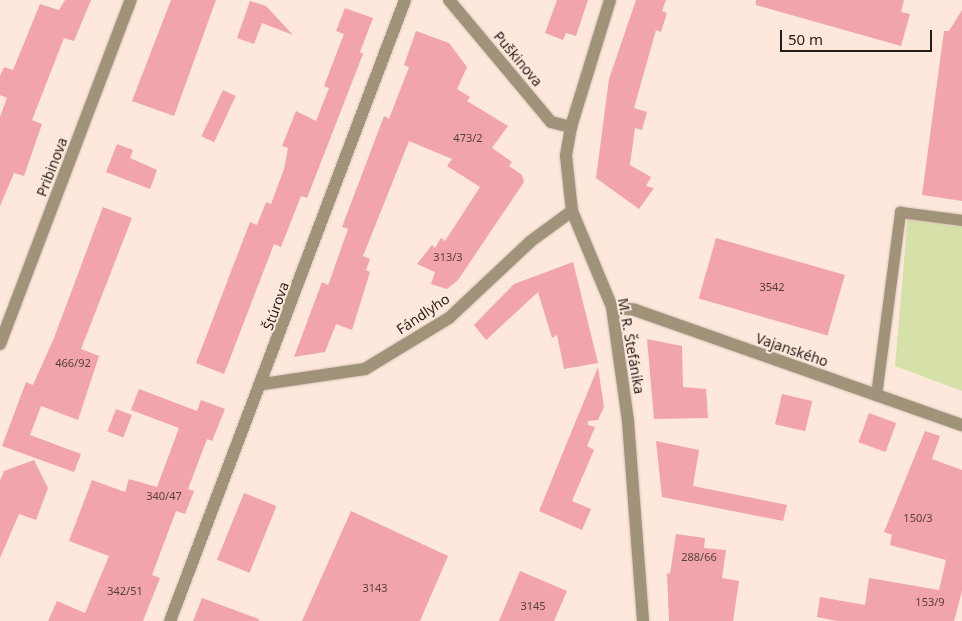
<!DOCTYPE html>
<meta charset="utf-8">
<style>
body{margin:0}
#map{position:relative;width:962px;height:621px;overflow:hidden;background:#fee8dc;font-family:"Noto Sans",sans-serif}
div>[style]{position:absolute}
[style*='--x']{left:calc(var(--x)*1px);top:calc(var(--y)*1px);width:calc(var(--w)*1px);rotate:calc(var(--a)*1deg)}
.green>*{inset:0;background:#d5e1a9}
.building>*{inset:0;background:#f1a5aa;transform-origin:0 0}
.roads{filter:drop-shadow(0 0 1px #d7c3b9) drop-shadow(0 0 1px #d7c3b9)}
.lane>*{height:11px;margin:-5.5px;padding:0 5.5px;transform-origin:5.5px;border-radius:5.5px;background:#a19379}
.street>*{height:12px;margin:-6px;padding:0 6px;transform-origin:6px;border-radius:6px;background:#a19379}
span{translate:-50% -50%;white-space:nowrap;text-align:center;line-height:1.15;-webkit-text-stroke:4px #fee8dc;paint-order:stroke}
.number-label{font-size:11px;color:#583f3d}
.number-label span{-webkit-text-stroke-width:0}
.street-label{font-size:14px;color:#251d19}
.scale{position:absolute;left:780px;top:30px;width:152px;height:22px;box-sizing:border-box;border:2px solid #251d19;border-top:0;padding-left:6px;font-size:15px;line-height:18px;white-space:nowrap;color:#251d19;-webkit-text-stroke:4px #fee8dc;paint-order:stroke}
</style>
<div id="map">
<div class="green">
<i style="clip-path:polygon(908px 213px,962px 220px,962px 391px,895px 366px)"></i>
</div>
<div class="building">
<i style="clip-path:polygon(65px 0,91px 0,74px 41px,64px 38px,32px 120px,42px 124px,24px 176px,14px 173px,0 206px,0 117px,7px 98px,0 95px,0 76px,4px 67px,13px 70px,40px 4px,59px 10px)"></i>
<i style="clip-path:polygon(171px 0,216px 0,174px 116px,132px 101px)"></i>
<i style="clip-path:polygon(557px 0,588px 0,576px 36px,566px 33px,563px 40px,545px 33px)"></i>
<i style="clip-path:polygon(636px 0,666px 0,662px 11px,667px 13px,661px 32px,656px 30px,634px 108px,647px 112px,642px 130px,635px 128px,630px 165px,651px 177px,646px 186px,654px 188px,639px 209px,596px 178px,609px 79px)"></i>
<i style="clip-path:polygon(756px 0,904px 0,901px 12px,910px 14px,901px 46px,756px 5px)"></i>
<i style="clip-path:polygon(250px 1px,266px 6px,293px 35px,262px 23px,254px 44px,237px 38px)"></i>
<i style="clip-path:polygon(345px 8px,373px 18px,360px 52px,363px 54px,307px 198px,301px 196px,281px 247px,274px 244px,224px 374px,196px 363px,250px 222px,257px 225px,266px 202px,271px 204px,284px 169px,288px 148px,282px 146px,296px 111px,316px 121px,329px 88px,324px 86px,344px 34px,336px 31px)"></i>
<i style="clip-path:polygon(962px 10px,962px 201px,922px 195px,944px 31px,949px 31px)"></i>
<i style="clip-path:polygon(416px 31px,449px 43px,467px 67px,457px 89px,470px 97px,467px 101px,508px 126px,492px 148px,512px 162px,509px 166px,522px 175px,524px 182px,458px 280px,447px 289px,431px 284px,435px 272px,417px 264px,432px 245px,435px 248px,441px 238px,445px 241px,480px 187px,447px 166px,452px 159px,409px 141px,363px 256px,370px 259px,366px 270px,370px 272px,352px 330px,336px 324px,325px 352px,294px 357px,322px 282px,328px 285px,330px 280px,348px 229px,342px 227px,384px 116px,389px 119px,409px 67px,404px 65px)"></i>
<i style="left:223px;top:90px;width:14px;height:51px;rotate:25deg"></i>
<i style="clip-path:polygon(117px 144px,133px 150px,130px 158px,157px 170px,150px 189px,106px 172px)"></i>
<i style="clip-path:polygon(103px 207px,132px 218px,81px 349px,99px 356px,78px 420px,41px 406px,30px 435px,81px 454px,74px 472px,2px 446px,26px 382px,33px 385px,54px 338px)"></i>
<i style="left:716px;top:238px;width:134px;height:63px;rotate:16deg"></i>
<i style="clip-path:polygon(573px 262px,598px 363px,564px 369px,557px 335px,552px 338px,538px 292px,486px 340px,474px 325px,514px 284px)"></i>
<i style="clip-path:polygon(647px 339px,682px 346px,683px 387px,706px 389px,708px 418px,654px 419px)"></i>
<i style="clip-path:polygon(598px 367px,604px 407px,598px 420px,588px 421px,588px 425px,595px 427px,587px 446px,594px 450px,572px 501px,591px 509px,582px 530px,539px 511px)"></i>
<i style="clip-path:polygon(139px 389px,197px 411px,201px 400px,225px 409px,212px 441px,207px 439px,188px 489px,194px 491px,185px 514px,176px 511px,152px 575px,160px 578px,143px 621px,48px 621px,57px 601px,85px 613px,109px 556px,69px 541px,92px 480px,125px 492px,129px 479px,157px 487px,179px 428px,131px 410px)"></i>
<i style="left:782px;top:394px;width:31px;height:31px;rotate:13deg"></i>
<i style="left:116px;top:409px;width:17px;height:24px;rotate:21deg"></i>
<i style="left:869px;top:413px;width:29px;height:31px;rotate:20deg"></i>
<i style="clip-path:polygon(925px 431px,940px 436px,932px 459px,962px 470px,962px 591px,954px 621px,837px 621px,817px 617px,820px 597px,865px 605px,869px 578px,939px 590px,946px 560px,890px 545px,892px 535px,884px 532px)"></i>
<i style="clip-path:polygon(656px 441px,699px 450px,693px 486px,787px 505px,783px 521px,662px 497px)"></i>
<i style="clip-path:polygon(34px 460px,48px 488px,36px 520px,19px 514px,0 558px,0 481px,4px 471px)"></i>
<i style="left:244px;top:493px;width:35px;height:72px;rotate:22deg"></i>
<i style="clip-path:polygon(351px 511px,448px 556px,420px 621px,302px 621px)"></i>
<i style="clip-path:polygon(676px 534px,705px 538px,704px 548px,726px 550px,722px 578px,739px 581px,733px 621px,669px 621px,667px 573px,670px 574px)"></i>
<i style="clip-path:polygon(520px 571px,567px 591px,554px 621px,499px 621px)"></i>
<i style="clip-path:polygon(202px 598px,259px 619px,259px 621px,193px 621px)"></i>
</div>
<div class="roads">
<div class="lane">
<i style="--x:876;--y:395;--w:185;--a:-82.5"></i>
<i style="--x:900;--y:212;--w:63;--a:7.4"></i>
</div>
<div class="street">
<i style="--x:449;--y:0;--w:159;--a:50.1"></i>
<i style="--x:551;--y:122;--w:21;--a:14"></i>
<i style="--x:610;--y:0;--w:133;--a:107.1"></i>
<i style="--x:571;--y:127;--w:29;--a:100"></i>
<i style="--x:566;--y:156;--w:55;--a:83.8"></i>
<i style="--x:572;--y:211;--w:104;--a:67.4"></i>
<i style="--x:612;--y:307;--w:115;--a:82"></i>
<i style="--x:628;--y:421;--w:201;--a:85.7"></i>
<i style="--x:612;--y:307;--w:23;--a:7"></i>
<i style="--x:635;--y:310;--w:347;--a:19.4"></i>
<i style="--x:0;--y:344;--w:368;--a:-69.2"></i>
<i style="--x:263;--y:384;--w:103;--a:-8.4"></i>
<i style="--x:365;--y:369;--w:98;--a:-31.3"></i>
<i style="--x:449;--y:318;--w:112;--a:-43.2"></i>
<i style="--x:531;--y:241;--w:51;--a:-36.2"></i>
<i style="--x:170;--y:621;--w:664;--a:-69.27"></i>
</div>
</div>
<div class="number-label">
<span style="left:468px;top:138px">473/2</span>
<span style="left:448px;top:257px">313/3</span>
<span style="left:772px;top:287px">3542</span>
<span style="left:73px;top:363px">466/92</span>
<span style="left:164px;top:496px">340/47</span>
<span style="left:918px;top:518px">150/3</span>
<span style="left:699px;top:557px">288/66</span>
<span style="left:375px;top:588px">3143</span>
<span style="left:125px;top:591px">342/51</span>
<span style="left:930px;top:602px">153/9</span>
<span style="left:533px;top:606px">3145</span>
</div>
<div class="street-label">
<span style="left:518px;top:59px;rotate:50deg">Puškinova</span>
<span style="left:52px;top:167px;rotate:-69deg">Pribinova</span>
<span style="left:276px;top:306px;rotate:-70deg">Štúrova</span>
<span style="left:423px;top:314px;rotate:-34deg">Fándlyho</span>
<span style="left:631px;top:346px;rotate:80deg">M. R. Štefánika</span>
<span style="left:792px;top:350px;rotate:19deg">Vajanského</span>
</div>
<div class="scale">50 m</div>
</div>
